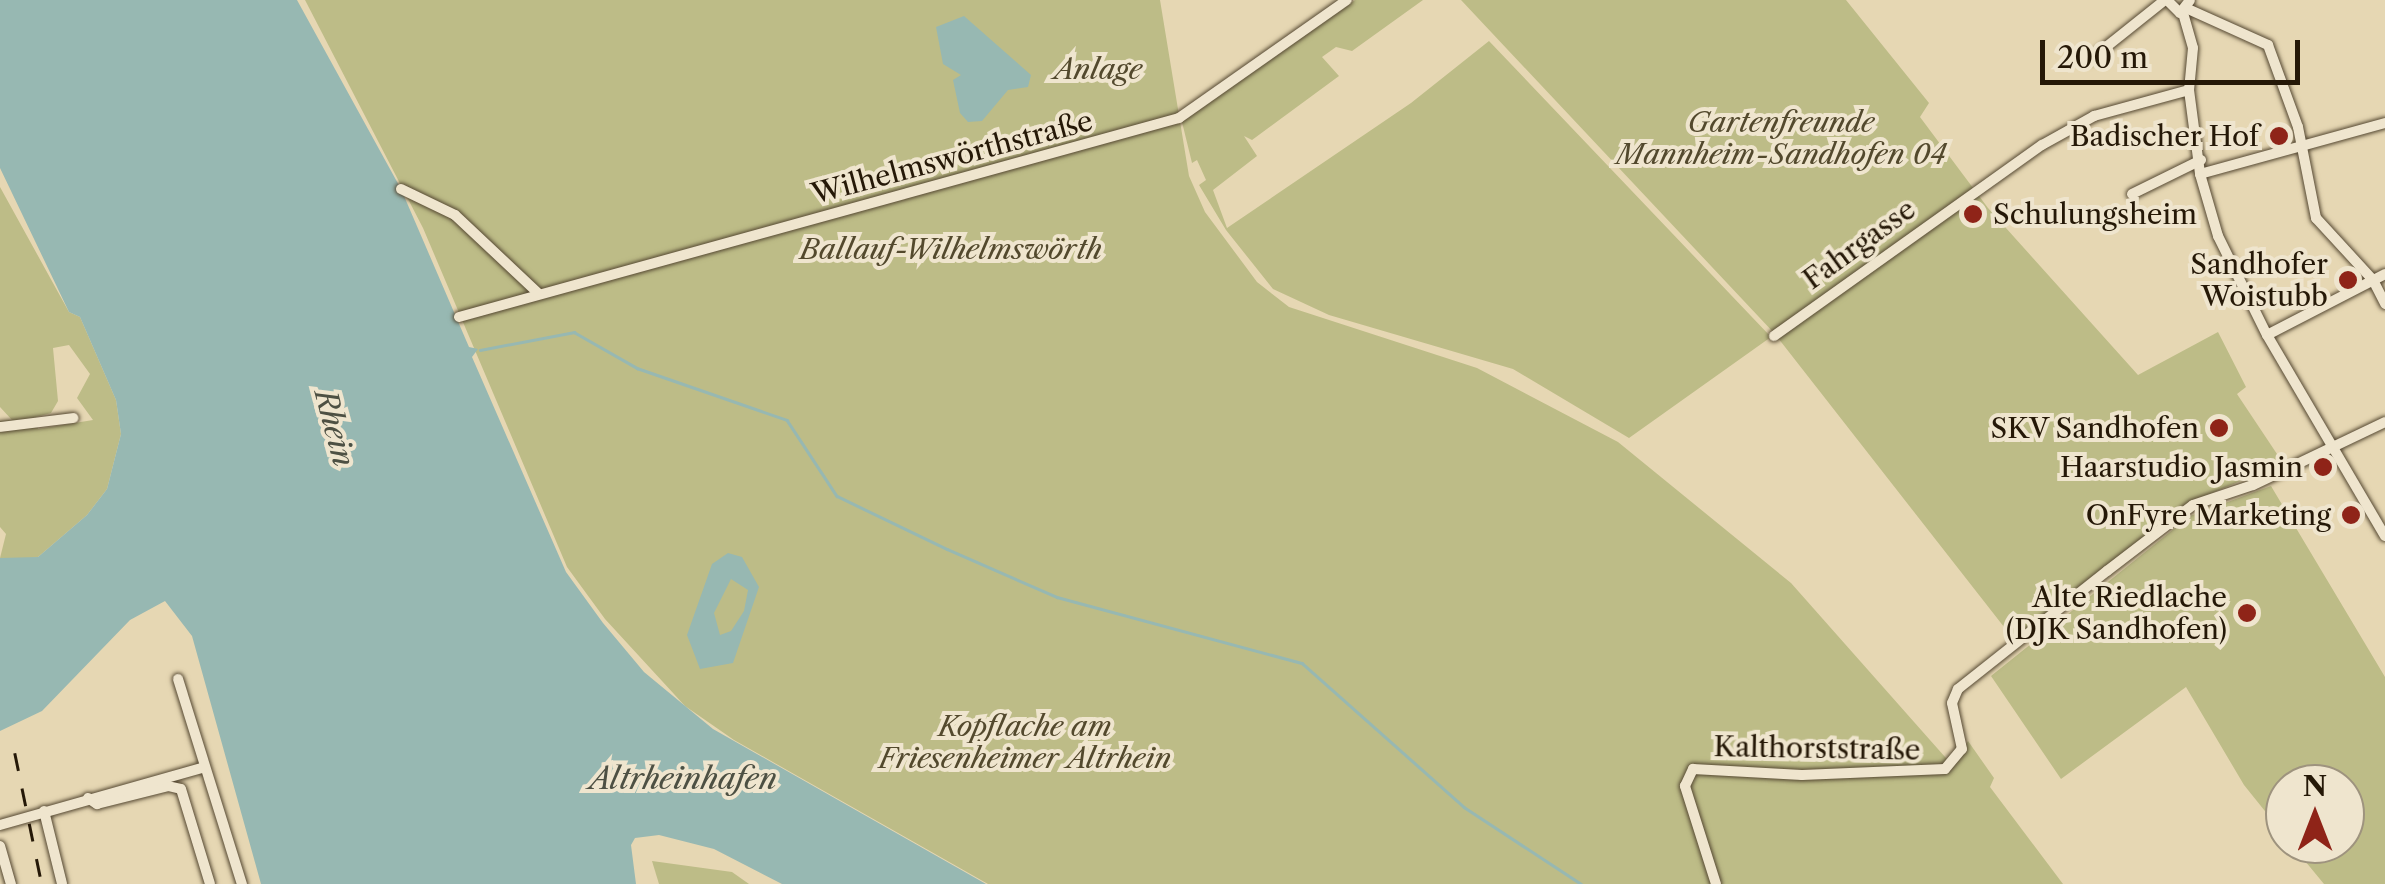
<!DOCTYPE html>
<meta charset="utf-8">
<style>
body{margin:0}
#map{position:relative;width:2385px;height:884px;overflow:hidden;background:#e6d7b3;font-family:"Libre Caslon Text",serif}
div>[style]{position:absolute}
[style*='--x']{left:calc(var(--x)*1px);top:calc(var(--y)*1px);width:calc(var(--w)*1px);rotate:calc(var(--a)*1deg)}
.green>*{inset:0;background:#bdbc87}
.water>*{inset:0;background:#97b8b2}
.stream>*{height:2.5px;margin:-1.25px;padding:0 1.25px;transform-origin:1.25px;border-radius:1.25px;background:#97b8b2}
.roads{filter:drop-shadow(0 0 2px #554832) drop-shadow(0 0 2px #554832)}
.minor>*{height:10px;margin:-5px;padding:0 5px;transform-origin:5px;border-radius:5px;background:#efe5ce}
.rail>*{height:2.5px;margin-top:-1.25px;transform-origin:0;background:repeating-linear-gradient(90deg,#251807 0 18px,transparent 0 36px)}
.dots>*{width:28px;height:28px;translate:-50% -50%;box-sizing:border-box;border:5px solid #efe5ce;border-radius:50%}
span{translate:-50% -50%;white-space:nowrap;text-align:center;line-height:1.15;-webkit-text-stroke:8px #efe5ce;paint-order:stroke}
.park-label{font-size:28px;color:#53492d;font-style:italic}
.poi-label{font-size:28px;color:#251807}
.right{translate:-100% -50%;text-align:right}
.left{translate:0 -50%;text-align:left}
.street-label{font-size:28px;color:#251807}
.water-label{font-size:30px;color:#4d5043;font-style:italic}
.north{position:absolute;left:2265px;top:764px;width:100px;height:100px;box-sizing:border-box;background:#efe5ce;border:2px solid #9e937e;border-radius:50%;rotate:0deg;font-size:28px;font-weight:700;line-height:40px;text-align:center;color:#251807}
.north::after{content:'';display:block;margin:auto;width:35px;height:45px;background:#8f2418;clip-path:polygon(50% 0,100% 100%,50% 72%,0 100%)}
.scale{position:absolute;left:2040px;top:40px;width:260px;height:45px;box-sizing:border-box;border:5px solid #251807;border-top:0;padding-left:12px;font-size:30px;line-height:35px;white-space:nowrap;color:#251807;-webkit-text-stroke:8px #efe5ce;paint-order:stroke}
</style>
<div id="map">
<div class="green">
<i style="clip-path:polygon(305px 0,1160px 0,1189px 176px,1205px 212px,1257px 282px,1289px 307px,1477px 368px,1618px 442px,1791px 583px,1953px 766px,1968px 741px,1994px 778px,1990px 787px,2063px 884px,988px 884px,734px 740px,685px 706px,605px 619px,567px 567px,423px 228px)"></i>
<i style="clip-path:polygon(1355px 0,1423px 0,1352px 51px,1336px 47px,1322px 57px,1339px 76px,1252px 140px,1244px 136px,1257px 156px,1213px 190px,1227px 228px,1411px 103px,1489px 41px,1771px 337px,1629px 438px,1513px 369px,1329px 315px,1273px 289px,1226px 230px,1199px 185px,1206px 180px,1197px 160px,1192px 163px,1182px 122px)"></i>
<i style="clip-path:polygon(1461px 0,1846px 0,1929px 103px,1920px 117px,1988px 208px,2138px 375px,2218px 332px,2246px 387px,2237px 394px,2283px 463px,2193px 501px,2015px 641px,1774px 333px)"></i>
<i style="clip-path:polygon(evenodd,0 187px,69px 312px,80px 317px,116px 400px,121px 434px,107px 489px,87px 515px,38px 557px,14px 562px,0 558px,6px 534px,0 527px,0 421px,12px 420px,0 407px,0 187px,69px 345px,90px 374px,77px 398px,93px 420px,38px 429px,36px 417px,51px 413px,58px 401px,53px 348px,69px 345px)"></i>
<i style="clip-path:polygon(2271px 486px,2385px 677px,2385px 884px,2324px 884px,2291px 844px,2345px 844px,2345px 784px,2285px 784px,2285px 836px,2244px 785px,2186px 687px,2061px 779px,1991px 676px,2190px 516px)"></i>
<i style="clip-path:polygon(652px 861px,732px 872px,749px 884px,659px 884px)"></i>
</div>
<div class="water">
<i style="clip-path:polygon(0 0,297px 0,401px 189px,469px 347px,478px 349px,472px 357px,566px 572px,603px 623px,644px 672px,713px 729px,986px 884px,782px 884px,714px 849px,659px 835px,635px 838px,631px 845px,636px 884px,261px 884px,192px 636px,165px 601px,130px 620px,42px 711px,0 731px,0 558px,38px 557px,87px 515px,107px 489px,121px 434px,116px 400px,80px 317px,69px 312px,0 168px)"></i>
<i style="clip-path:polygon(964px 16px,1031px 75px,1028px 87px,1008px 90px,982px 121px,968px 122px,960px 113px,953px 80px,961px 75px,943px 64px,936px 27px)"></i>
<i style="clip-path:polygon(evenodd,728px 553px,742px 557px,759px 587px,733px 663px,700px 669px,687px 635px,712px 564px,728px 553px,731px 579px,748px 590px,744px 611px,731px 631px,720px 635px,714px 613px,731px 579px)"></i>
</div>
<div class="stream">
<i style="--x:480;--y:350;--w:96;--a:-10.8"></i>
<i style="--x:574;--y:332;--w:73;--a:29.7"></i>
<i style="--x:637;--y:368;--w:159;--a:19.1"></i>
<i style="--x:787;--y:420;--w:91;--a:56.7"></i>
<i style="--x:837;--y:496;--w:122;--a:25.7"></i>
<i style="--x:947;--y:549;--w:120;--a:23.6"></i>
<i style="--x:1057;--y:597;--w:254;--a:15.1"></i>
<i style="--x:1302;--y:663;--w:217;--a:41.6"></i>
<i style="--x:1464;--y:807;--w:140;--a:33.3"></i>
</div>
<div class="roads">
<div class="minor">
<i style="--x:2167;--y:0;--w:18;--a:45"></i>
<i style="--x:2180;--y:13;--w:16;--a:-52"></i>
<i style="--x:2188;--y:9;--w:88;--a:24.2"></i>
<i style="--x:2268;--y:45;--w:87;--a:69.9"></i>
<i style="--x:2298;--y:127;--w:93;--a:78.8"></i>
<i style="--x:2316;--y:218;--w:84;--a:47.4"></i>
<i style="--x:2373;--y:280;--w:27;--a:63"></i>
<i style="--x:2183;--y:13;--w:36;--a:74"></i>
<i style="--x:2193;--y:48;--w:42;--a:95.4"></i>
<i style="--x:2189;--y:90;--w:85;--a:82.5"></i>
<i style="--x:2200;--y:174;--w:65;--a:73.8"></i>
<i style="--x:2218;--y:236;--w:110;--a:63.7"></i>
<i style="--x:2267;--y:335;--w:233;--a:59.6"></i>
<i style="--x:2091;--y:59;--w:95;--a:-38.6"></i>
<i style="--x:2200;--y:174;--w:192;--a:-15.4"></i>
<i style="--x:401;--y:189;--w:60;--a:25.7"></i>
<i style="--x:455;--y:215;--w:114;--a:43.2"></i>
<i style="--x:2132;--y:194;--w:77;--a:-26.2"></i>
<i style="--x:459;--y:317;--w:747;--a:-15.45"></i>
<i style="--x:1179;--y:118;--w:205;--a:-35.1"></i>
<i style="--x:2267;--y:335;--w:133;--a:-27.3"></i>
<i style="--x:1774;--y:336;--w:329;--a:-35.5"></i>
<i style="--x:2042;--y:145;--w:60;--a:-29.1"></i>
<i style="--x:2094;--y:116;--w:98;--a:-15.3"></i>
<i style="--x:0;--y:427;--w:74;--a:-7"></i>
<i style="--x:178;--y:679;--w:215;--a:72.7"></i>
<i style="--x:88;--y:798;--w:11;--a:34"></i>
<i style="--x:97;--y:804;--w:73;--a:-14.2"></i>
<i style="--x:168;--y:786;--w:13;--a:13"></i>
<i style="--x:181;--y:789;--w:99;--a:73"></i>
<i style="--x:44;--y:811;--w:75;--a:76.1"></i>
<i style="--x:0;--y:825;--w:210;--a:-15.8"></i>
<i style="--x:0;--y:846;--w:40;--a:74"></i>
<i style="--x:1716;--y:884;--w:103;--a:-107.6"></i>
<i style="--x:1685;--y:786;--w:19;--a:-65"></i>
<i style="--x:1693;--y:769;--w:109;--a:3.2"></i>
<i style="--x:1802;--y:775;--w:143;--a:-2.4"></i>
<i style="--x:1945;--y:769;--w:26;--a:-50"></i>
<i style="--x:1962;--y:749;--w:47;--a:-102.3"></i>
<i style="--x:1952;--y:703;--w:15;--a:-67"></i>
<i style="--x:1958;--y:689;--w:190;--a:-38.4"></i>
<i style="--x:2107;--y:571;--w:108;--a:-37.5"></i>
<i style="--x:2193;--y:505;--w:63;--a:-18.4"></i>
<i style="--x:2253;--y:485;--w:146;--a:-25.5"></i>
</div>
</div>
<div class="rail">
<i style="--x:15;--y:753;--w:134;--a:78.4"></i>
</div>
<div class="dots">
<i style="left:2279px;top:136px;background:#8f2418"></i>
<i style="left:1973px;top:214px;background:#8f2418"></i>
<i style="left:2348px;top:280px;background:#8f2418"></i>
<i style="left:2219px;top:428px;background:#8f2418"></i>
<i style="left:2323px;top:467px;background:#8f2418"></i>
<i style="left:2351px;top:515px;background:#8f2418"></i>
<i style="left:2247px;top:613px;background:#8f2418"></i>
</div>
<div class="park-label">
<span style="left:1098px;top:69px">Anlage</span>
<span style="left:1781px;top:138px">Gartenfreunde<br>Mannheim-Sandhofen 04</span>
<span style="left:951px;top:249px">Ballauf-Wilhelmswörth</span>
<span style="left:1025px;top:742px">Kopflache am<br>Friesenheimer Altrhein</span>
</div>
<div class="poi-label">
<span class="right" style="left:2259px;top:136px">Badischer Hof</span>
<span class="left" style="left:1993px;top:214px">Schulungsheim</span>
<span class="right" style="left:2328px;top:280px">Sandhofer<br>Woistubb</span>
<span class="right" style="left:2199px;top:428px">SKV Sandhofen</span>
<span class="right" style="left:2303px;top:467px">Haarstudio Jasmin</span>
<span class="right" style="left:2331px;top:515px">OnFyre Marketing</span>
<span class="right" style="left:2227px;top:613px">Alte Riedlache<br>(DJK Sandhofen)</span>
</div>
<div class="street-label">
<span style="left:952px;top:157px;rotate:-15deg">Wilhelmswörthstraße</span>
<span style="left:1859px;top:244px;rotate:-36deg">Fahrgasse</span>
<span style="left:1817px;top:748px;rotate:1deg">Kalthorststraße</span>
</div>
<div class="water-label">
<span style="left:334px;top:428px;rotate:75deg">Rhein</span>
<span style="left:683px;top:779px">Altrheinhafen</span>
</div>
<div class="north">N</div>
<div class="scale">200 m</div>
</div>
